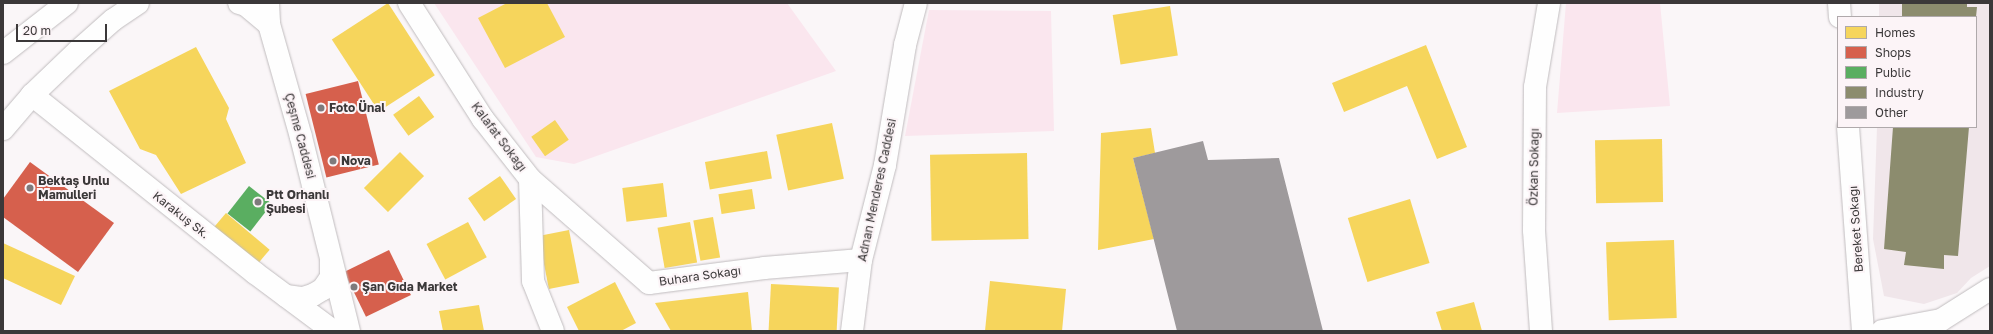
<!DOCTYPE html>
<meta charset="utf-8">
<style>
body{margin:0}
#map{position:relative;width:1993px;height:334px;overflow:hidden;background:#faf6f8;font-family:"Golos Text",sans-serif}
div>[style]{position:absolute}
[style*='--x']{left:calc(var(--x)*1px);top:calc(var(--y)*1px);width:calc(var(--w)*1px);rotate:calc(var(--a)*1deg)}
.built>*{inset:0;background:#f0e6ea}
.green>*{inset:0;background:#fae6ee}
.homes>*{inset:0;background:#f6d55c;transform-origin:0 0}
.shops>*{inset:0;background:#d6604d;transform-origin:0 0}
.public>*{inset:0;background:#5aae61;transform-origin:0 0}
.industry>*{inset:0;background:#8c8c6e}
.building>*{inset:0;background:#9e9a9c}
.roads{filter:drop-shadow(0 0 1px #c0bcbe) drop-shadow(0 0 1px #c0bcbe)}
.street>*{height:22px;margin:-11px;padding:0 11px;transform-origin:11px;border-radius:11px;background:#fefefe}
.secondary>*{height:22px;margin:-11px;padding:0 11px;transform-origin:11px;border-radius:11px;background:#fefefe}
.primary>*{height:22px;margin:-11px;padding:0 11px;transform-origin:11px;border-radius:11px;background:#fefefe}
.dots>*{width:11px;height:11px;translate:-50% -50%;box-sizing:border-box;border:2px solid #fcf4f7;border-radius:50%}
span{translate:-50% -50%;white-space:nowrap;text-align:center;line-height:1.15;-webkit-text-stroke:4px #fcf4f7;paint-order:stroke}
.poi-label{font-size:12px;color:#3b3839;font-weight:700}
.left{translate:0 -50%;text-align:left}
.street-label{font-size:12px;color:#3b3839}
.frame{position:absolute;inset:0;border:4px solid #3b3839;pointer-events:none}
.legend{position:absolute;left:1837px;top:16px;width:140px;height:112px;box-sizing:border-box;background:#fcf4f7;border:1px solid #afa9ab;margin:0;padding:5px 7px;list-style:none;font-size:12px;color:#3b3839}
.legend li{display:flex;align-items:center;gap:8px;height:20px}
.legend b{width:20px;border:1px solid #afa9ab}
.scale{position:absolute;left:16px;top:24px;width:91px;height:18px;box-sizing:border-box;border:2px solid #3b3839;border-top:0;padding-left:5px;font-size:12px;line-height:14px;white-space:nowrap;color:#3b3839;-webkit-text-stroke:3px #fcf4f7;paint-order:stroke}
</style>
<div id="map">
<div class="built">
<i style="clip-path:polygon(1879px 3px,1990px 3px,1990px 266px,1971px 278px,1957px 293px,1924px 304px,1884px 296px,1873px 239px,1877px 127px,1976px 127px,1976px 17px,1879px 17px)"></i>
</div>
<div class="green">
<i style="clip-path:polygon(434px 3px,787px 3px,836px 71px,574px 164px,536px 157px)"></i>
<i style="clip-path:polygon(1566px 3px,1660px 3px,1670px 106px,1557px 113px)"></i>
<i style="clip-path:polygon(929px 10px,1051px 11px,1054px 131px,905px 136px)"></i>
</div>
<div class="homes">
<i style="left:388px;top:3px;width:86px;height:67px;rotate:57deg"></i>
<i style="clip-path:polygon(507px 3px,547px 3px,565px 37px,505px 68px,478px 18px)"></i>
<i style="left:1170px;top:6px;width:50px;height:58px;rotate:81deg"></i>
<i style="clip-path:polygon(1426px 45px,1467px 147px,1437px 159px,1407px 86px,1344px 112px,1332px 83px)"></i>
<i style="clip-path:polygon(196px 47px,229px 108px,226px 119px,246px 163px,181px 194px,156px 155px,140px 149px,109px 91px)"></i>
<i style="left:419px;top:96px;width:26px;height:32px;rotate:54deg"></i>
<i style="left:555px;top:120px;width:24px;height:29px;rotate:55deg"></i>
<i style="left:832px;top:123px;width:57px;height:57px;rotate:78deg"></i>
<i style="clip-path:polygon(1151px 128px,1155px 153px,1133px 158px,1154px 239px,1098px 250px,1101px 133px)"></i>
<i style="left:1662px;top:139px;width:63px;height:67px;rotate:89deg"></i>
<i style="left:767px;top:151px;width:28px;height:63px;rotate:80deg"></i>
<i style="left:400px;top:152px;width:34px;height:51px;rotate:45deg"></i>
<i style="left:1027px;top:153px;width:86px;height:97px;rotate:89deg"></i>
<i style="left:500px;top:176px;width:28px;height:39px;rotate:55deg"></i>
<i style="left:663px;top:183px;width:34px;height:41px;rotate:83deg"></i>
<i style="left:752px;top:189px;width:20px;height:34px;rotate:81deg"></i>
<i style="left:1410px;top:199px;width:67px;height:65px;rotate:73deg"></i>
<i style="left:226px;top:213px;width:57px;height:22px;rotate:40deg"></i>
<i style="left:713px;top:217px;width:41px;height:20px;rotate:80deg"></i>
<i style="left:468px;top:222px;width:40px;height:47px;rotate:62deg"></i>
<i style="left:690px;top:222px;width:41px;height:33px;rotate:80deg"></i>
<i style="left:569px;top:230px;width:54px;height:31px;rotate:79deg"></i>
<i style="left:1674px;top:240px;width:78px;height:68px;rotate:88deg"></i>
<i style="clip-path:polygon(3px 243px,75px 276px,61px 305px,3px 278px)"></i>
<i style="clip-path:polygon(990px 281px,1066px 289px,1062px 331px,985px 331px)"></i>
<i style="clip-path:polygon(615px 282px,636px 323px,621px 331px,579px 331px,567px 307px)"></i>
<i style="left:771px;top:284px;width:68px;height:47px;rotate:3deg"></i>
<i style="clip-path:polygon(748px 292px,752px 331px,671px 331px,655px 303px)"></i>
<i style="clip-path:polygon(1474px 302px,1482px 331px,1442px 331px,1436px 312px)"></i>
<i style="clip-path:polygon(479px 305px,484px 331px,443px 331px,439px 311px)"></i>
</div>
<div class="shops">
<i style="left:358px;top:81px;width:86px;height:54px;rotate:76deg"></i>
<i style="clip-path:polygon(30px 162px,114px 223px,78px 272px,3px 217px,3px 199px)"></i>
<i style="left:389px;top:250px;width:50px;height:50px;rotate:64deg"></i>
</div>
<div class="public">
<i style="left:249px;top:186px;width:29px;height:35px;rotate:38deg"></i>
</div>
<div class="industry">
<i style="clip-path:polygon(1902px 3px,1967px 3px,1967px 7px,1977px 7px,1976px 17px,1902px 17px)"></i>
<i style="clip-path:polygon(1893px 127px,1969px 127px,1958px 256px,1944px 255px,1944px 269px,1904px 265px,1906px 252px,1884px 249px)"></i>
</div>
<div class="building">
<i style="clip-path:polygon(1203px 141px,1208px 160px,1279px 158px,1323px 331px,1177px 331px,1133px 158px)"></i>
</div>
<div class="roads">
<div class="street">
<i style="--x:409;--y:3;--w:138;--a:57.5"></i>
<i style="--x:483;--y:119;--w:76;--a:51.9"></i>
<i style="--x:530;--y:179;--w:102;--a:88.3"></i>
<i style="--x:533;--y:281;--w:54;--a:68.2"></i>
<i style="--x:1839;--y:3;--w:14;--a:86"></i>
<i style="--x:1848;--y:127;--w:205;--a:85.8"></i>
<i style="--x:530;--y:179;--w:158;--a:41.2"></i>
<i style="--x:649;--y:283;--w:116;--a:-7.4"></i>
<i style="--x:764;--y:268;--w:97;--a:-4.7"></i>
<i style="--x:852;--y:331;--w:72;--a:-82.8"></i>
<i style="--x:861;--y:260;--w:98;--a:-75.8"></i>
<i style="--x:885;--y:165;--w:122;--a:-80.5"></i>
<i style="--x:905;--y:45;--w:43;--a:-75.3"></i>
<i style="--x:1541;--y:331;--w:101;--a:-94"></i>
<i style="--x:1534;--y:230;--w:143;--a:-89.6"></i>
<i style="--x:1535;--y:87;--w:85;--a:-80.5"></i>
<i style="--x:1882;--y:331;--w:60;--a:-10.6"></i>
<i style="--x:1941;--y:320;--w:58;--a:-32.3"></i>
</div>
<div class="secondary">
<i style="--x:239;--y:3;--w:7;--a:16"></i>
<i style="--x:246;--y:5;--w:30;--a:40"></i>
<i style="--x:269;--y:24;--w:117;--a:74.2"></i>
<i style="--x:301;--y:137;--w:200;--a:76.1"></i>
<i style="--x:32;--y:95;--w:285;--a:38.6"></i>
<i style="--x:255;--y:273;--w:97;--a:36.6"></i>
<i style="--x:286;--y:296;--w:17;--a:7"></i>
<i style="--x:303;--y:298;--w:10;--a:-17"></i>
<i style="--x:313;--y:295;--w:12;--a:-31"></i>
<i style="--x:323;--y:289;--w:14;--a:-56"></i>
<i style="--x:331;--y:277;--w:16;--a:-90"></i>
</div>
<div class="primary">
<i style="--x:268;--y:3;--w:21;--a:87"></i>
<i style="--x:3;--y:53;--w:81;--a:-38"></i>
<i style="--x:3;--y:129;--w:45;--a:-49.5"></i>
<i style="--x:32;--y:95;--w:64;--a:-43.7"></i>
<i style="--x:78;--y:51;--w:47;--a:-41.5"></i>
<i style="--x:113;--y:20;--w:30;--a:-34"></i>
</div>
</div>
<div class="dots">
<i style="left:321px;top:108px;background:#7e7a7c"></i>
<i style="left:333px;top:161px;background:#7e7a7c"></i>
<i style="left:30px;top:188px;background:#7e7a7c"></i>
<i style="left:258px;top:202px;background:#7e7a7c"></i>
<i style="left:354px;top:287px;background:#7e7a7c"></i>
</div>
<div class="poi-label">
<span class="left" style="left:329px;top:108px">Foto Ünal</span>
<span class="left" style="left:341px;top:161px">Nova</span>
<span class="left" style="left:38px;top:188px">Bektaş Unlu<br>Mamulleri</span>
<span class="left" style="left:266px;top:202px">Ptt Orhanlı<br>Şubesi</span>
<span class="left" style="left:362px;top:287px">Şan Gıda Market</span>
</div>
<div class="street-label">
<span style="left:300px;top:136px;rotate:75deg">Çeşme Caddesi</span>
<span style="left:499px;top:137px;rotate:53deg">Kalafat Sokağı</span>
<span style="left:1534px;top:167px;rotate:-89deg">Özkan Sokağı</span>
<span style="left:877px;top:190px;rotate:-78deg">Adnan Menderes Caddesi</span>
<span style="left:181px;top:215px;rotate:38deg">Karakuş Sk.</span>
<span style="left:1856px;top:229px;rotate:-94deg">Bereket Sokağı</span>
<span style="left:700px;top:276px;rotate:-8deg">Buhara Sokağı</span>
</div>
<div class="frame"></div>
<ul class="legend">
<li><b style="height:11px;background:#f6d55c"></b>Homes</li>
<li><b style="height:11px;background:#d6604d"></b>Shops</li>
<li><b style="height:11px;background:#5aae61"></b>Public</li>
<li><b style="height:11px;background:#8c8c6e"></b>Industry</li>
<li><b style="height:11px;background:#9e9a9c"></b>Other</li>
</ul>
<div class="scale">20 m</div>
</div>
